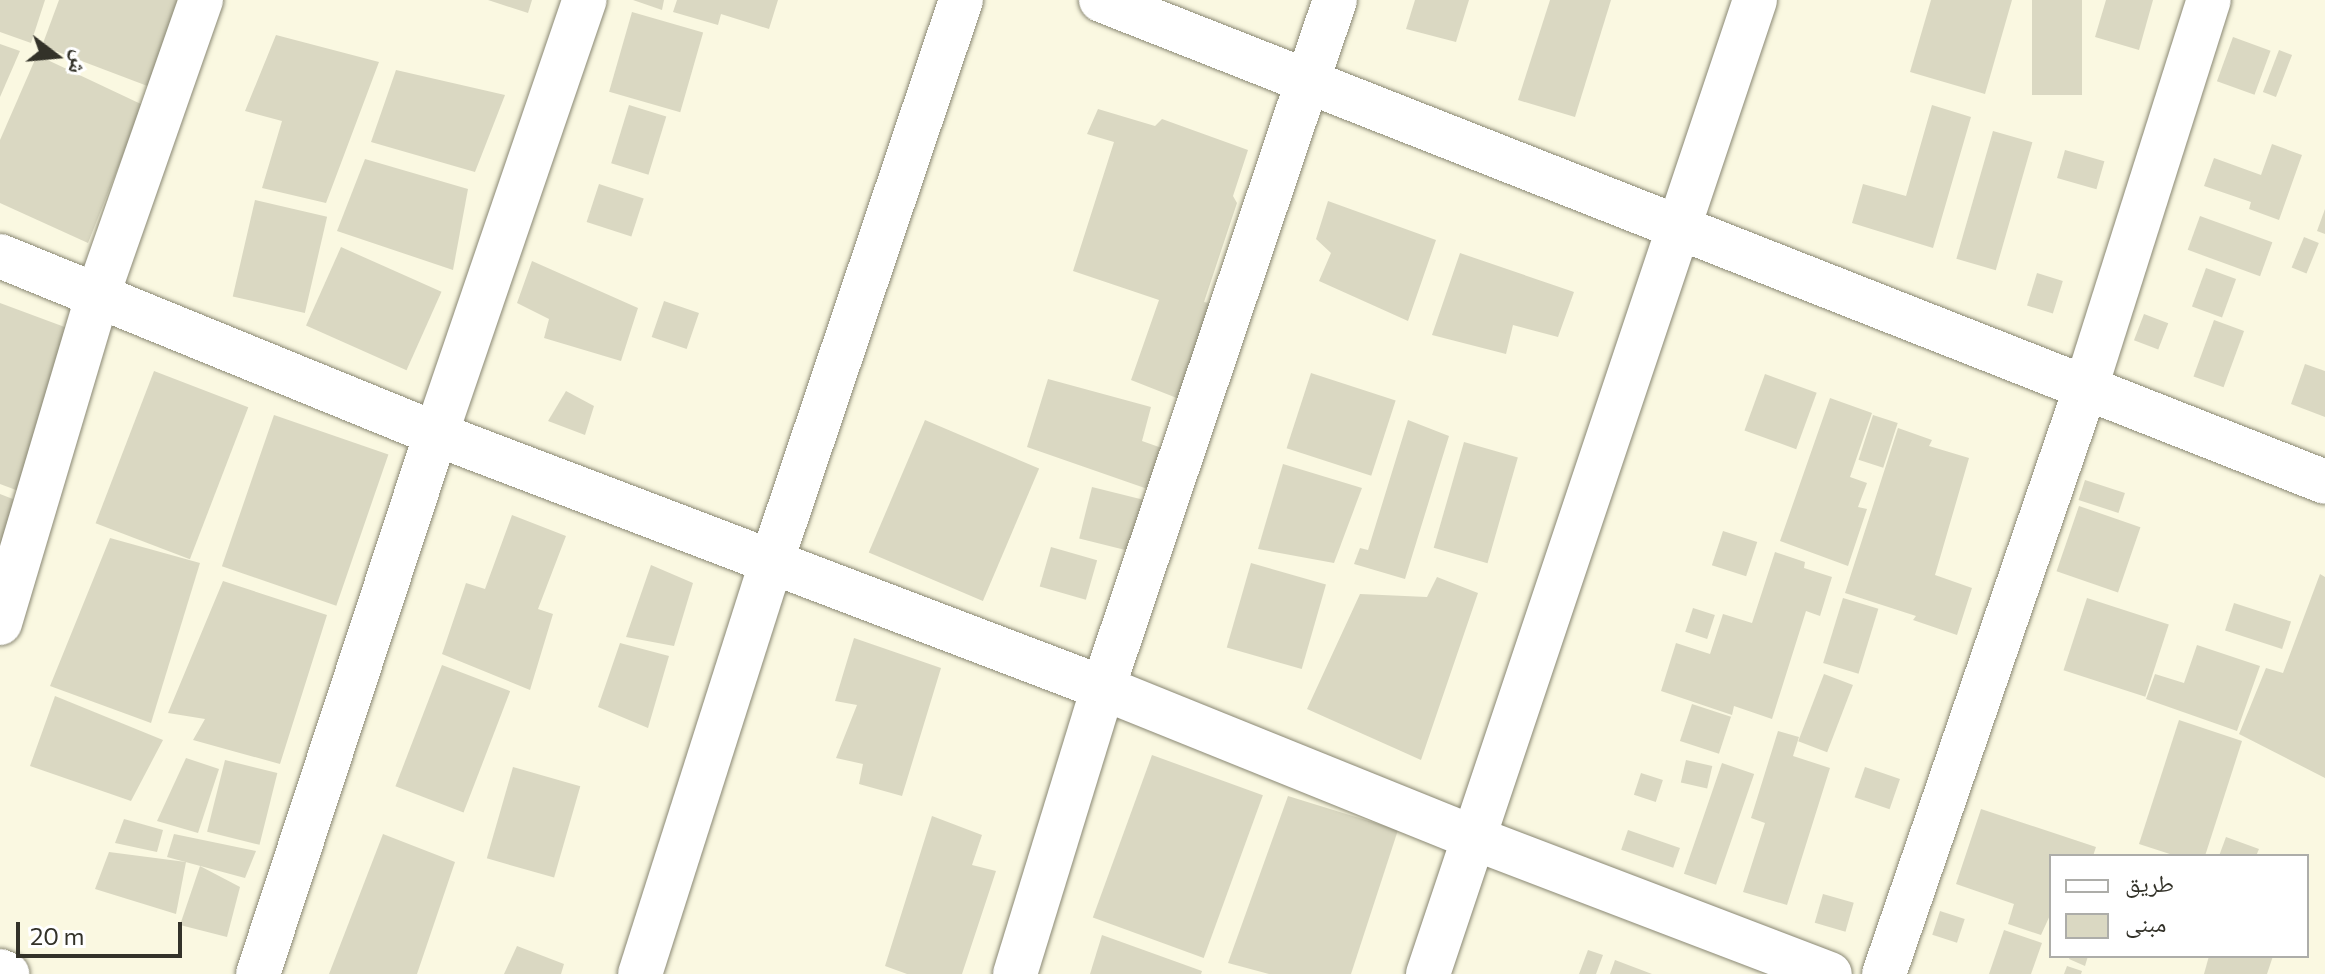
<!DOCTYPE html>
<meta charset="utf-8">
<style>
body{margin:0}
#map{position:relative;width:2325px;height:974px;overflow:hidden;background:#faf8e1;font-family:Commissioner,"Noto Naskh Arabic",sans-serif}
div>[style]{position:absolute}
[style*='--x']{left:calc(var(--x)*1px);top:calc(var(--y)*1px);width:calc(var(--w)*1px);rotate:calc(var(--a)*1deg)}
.building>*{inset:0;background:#dad8c2;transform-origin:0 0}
.roads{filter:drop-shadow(0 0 2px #8a8874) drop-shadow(0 0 2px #8a8874)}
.street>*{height:44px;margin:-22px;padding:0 22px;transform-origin:22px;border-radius:22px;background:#fff}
.secondary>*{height:44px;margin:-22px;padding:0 22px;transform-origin:22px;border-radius:22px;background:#fff}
span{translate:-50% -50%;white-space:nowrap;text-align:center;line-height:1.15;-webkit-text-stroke:7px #fff;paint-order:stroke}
.legend{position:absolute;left:2049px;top:854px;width:260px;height:104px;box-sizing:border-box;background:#fff;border:2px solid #adada9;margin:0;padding:10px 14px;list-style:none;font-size:24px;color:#333229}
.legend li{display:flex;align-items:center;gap:16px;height:40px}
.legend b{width:40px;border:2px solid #adada9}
.north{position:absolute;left:16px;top:16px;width:80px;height:80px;-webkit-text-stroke:6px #fff;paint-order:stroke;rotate:106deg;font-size:22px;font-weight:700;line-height:32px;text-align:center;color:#333229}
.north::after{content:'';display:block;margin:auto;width:28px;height:36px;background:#333229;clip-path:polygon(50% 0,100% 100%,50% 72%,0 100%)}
.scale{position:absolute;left:16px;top:922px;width:166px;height:36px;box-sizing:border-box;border:4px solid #333229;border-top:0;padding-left:10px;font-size:24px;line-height:28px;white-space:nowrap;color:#333229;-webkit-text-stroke:6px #fff;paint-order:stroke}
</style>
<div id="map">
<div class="building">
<i style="clip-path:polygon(0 0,45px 0,31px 43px,0 32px)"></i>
<i style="clip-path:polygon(59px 0,191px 0,158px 90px,42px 46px)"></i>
<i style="clip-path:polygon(488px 0,532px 0,528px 13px)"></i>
<i style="clip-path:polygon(633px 0,664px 0,662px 10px)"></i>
<i style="clip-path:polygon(677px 0,778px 0,769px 29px,721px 14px,718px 25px,673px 12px)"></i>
<i style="clip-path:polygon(1415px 0,1469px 0,1456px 42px,1406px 29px)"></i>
<i style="clip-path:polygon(1550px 0,1611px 0,1575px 117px,1518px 100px)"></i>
<i style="clip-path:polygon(1931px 0,2012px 0,1985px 94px,1910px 72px)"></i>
<i style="left:2032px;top:0;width:50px;height:95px"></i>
<i style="clip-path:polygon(2106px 0,2153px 0,2139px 50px,2095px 37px)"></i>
<i style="left:632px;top:12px;width:74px;height:83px;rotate:16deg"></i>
<i style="clip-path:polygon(276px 35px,379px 62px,326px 203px,262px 188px,282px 121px,245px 111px)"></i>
<i style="left:2233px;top:37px;width:40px;height:47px;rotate:20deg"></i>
<i style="clip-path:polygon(0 44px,20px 51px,0 97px)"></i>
<i style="left:2279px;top:50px;width:14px;height:45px;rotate:21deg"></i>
<i style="clip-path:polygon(37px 55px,143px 105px,88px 243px,0 203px,0 140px)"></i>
<i style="clip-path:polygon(396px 70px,505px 95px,475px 172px,371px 142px)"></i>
<i style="left:629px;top:105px;width:39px;height:61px;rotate:17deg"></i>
<i style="clip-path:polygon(1932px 105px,1971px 117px,1933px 248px,1852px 223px,1863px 184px,1906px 196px)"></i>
<i style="clip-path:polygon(1098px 109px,1155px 126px,1162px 119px,1248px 150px,1233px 196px,1237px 203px,1204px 302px,1219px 305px,1187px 402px,1131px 380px,1159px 300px,1073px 271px,1114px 142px,1087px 134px)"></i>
<i style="left:1993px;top:131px;width:41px;height:133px;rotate:16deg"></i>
<i style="clip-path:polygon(2272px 144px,2302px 155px,2279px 220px,2249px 209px,2251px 202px,2204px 186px,2214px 158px,2261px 175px)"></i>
<i style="left:2065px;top:150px;width:41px;height:29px;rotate:16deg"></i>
<i style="clip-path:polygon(365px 159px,468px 189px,453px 270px,337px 231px)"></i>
<i style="left:599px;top:184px;width:47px;height:40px;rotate:18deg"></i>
<i style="left:255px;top:200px;width:74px;height:99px;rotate:13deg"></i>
<i style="clip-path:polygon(1328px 201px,1436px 240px,1408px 321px,1319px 281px,1331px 253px,1316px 239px)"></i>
<i style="clip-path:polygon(2325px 209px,2325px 234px,2317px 231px)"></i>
<i style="left:2200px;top:216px;width:77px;height:36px;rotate:20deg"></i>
<i style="left:2304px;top:237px;width:16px;height:33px;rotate:22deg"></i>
<i style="left:341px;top:247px;width:110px;height:86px;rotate:24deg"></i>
<i style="clip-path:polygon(1460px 253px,1574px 292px,1558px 337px,1513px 325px,1506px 354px,1432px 335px)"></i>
<i style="clip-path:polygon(532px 261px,638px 308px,621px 361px,544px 338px,549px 319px,517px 303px)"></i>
<i style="left:2206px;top:268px;width:32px;height:41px;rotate:20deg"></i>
<i style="left:2037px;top:273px;width:27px;height:34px;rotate:17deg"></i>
<i style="left:664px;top:301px;width:37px;height:38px;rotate:19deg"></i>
<i style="clip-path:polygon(0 303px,70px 329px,24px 493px,0 484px)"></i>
<i style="left:2144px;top:314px;width:26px;height:28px;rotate:21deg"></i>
<i style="left:2214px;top:320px;width:32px;height:60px;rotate:20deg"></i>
<i style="clip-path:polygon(2305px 364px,2325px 371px,2325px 417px,2291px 404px)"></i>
<i style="left:154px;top:371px;width:101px;height:163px;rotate:21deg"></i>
<i style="left:1311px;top:373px;width:89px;height:79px;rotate:18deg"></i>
<i style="left:1765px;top:374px;width:55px;height:60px;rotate:20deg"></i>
<i style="clip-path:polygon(1048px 379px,1151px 407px,1142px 441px,1176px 453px,1162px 494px,1027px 447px)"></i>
<i style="clip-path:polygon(566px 391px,594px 406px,585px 435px,548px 421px)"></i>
<i style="clip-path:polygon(1830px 398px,1872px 413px,1850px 477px,1867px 483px,1858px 507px,1867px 509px,1848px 566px,1780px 541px)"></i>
<i style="left:274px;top:415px;width:121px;height:160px;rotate:19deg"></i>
<i style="left:1873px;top:415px;width:26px;height:47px;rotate:18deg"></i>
<i style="left:925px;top:420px;width:124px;height:144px;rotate:23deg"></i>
<i style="clip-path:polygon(1408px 420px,1449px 436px,1405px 579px,1354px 564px,1360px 548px,1368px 550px)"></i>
<i style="clip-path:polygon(1898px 428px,1932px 440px,1929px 446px,1969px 458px,1935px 575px,1972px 588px,1957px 635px,1913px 620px,1916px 616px,1845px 593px)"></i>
<i style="left:1464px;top:442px;width:56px;height:110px;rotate:16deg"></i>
<i style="clip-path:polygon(1283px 464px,1362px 488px,1334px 563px,1258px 549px)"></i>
<i style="left:2085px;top:480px;width:42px;height:21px;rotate:18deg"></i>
<i style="left:1092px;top:487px;width:59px;height:53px;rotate:14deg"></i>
<i style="clip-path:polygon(0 494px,18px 501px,0 557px)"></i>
<i style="left:2079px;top:506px;width:65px;height:69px;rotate:19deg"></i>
<i style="clip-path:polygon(512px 515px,566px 536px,538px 609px,553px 614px,530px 690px,442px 654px,466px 583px,485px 589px)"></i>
<i style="left:1723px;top:531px;width:36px;height:36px;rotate:18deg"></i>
<i style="clip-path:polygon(110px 538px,200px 563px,151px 723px,50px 686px)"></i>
<i style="left:1051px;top:547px;width:48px;height:41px;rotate:16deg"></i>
<i style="clip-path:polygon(1775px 552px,1805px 562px,1804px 568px,1832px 577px,1820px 616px,1806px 611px,1772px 719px,1734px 706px,1732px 715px,1661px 691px,1676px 643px,1710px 654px,1723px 614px,1752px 623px)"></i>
<i style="left:1251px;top:563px;width:78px;height:88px;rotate:16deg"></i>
<i style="clip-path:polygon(651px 565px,693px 583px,674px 646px,626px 637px)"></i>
<i style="clip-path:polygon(2320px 574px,2325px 577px,2325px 778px,2239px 734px,2266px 668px,2283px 673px)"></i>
<i style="clip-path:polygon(1437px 577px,1478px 593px,1421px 760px,1307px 709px,1360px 594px,1427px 597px)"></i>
<i style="clip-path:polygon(223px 581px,327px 615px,280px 764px,193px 740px,205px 719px,168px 713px)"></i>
<i style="left:1843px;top:598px;width:37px;height:68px;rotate:17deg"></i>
<i style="left:2087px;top:598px;width:86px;height:76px;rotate:18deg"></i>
<i style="left:2234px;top:603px;width:60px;height:29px;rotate:18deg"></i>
<i style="left:1693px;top:608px;width:23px;height:25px;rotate:18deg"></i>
<i style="clip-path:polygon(854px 638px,941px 668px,902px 796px,859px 784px,863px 764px,836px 758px,857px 705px,835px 701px)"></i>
<i style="clip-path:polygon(620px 643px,669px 656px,648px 728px,598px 707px)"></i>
<i style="clip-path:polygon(2197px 645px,2260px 666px,2237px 731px,2146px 699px,2155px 674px,2184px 683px)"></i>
<i style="left:442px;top:665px;width:73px;height:130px;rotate:21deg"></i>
<i style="left:1824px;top:674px;width:31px;height:72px;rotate:21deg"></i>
<i style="clip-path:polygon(55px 696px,163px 740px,131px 801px,30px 766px)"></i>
<i style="left:1692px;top:704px;width:41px;height:39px;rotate:18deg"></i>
<i style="clip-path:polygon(2179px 720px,2242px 741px,2205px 856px,2176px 856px,2139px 844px)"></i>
<i style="clip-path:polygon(1778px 731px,1799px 737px,1793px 756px,1830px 768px,1787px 905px,1743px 892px,1765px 823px,1751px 818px)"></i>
<i style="left:1152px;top:755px;width:118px;height:173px;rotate:20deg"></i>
<i style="clip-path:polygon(186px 758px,219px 769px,198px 833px,157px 821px)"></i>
<i style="left:225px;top:760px;width:54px;height:74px;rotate:14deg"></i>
<i style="left:1686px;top:760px;width:27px;height:23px;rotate:13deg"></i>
<i style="left:1722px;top:763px;width:34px;height:117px;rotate:19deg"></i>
<i style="left:513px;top:767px;width:70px;height:95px;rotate:16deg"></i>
<i style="left:1865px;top:767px;width:37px;height:32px;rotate:19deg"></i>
<i style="left:1641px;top:773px;width:23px;height:23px;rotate:18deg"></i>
<i style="clip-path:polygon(1288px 796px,1398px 830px,1351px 974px,1269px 974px,1228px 963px)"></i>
<i style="clip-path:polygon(1981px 809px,2096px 847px,2093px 856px,2051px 856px,2051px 913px,2041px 935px,2008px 924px,2014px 904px,1956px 884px)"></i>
<i style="clip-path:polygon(932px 816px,982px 835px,972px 865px,996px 871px,962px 974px,907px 974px,885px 966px)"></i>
<i style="clip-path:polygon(124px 819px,163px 830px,157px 852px,115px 843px)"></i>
<i style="left:1628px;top:830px;width:55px;height:21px;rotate:19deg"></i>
<i style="clip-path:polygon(174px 834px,256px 851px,245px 878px,167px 857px)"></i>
<i style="clip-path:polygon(383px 834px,455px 862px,417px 974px,329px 974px)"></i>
<i style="clip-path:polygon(2226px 837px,2259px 849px,2256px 856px,2219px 856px)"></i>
<i style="clip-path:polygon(109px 852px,186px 862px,176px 914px,95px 889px)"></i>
<i style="clip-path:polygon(200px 866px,240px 887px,227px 937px,180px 925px)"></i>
<i style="left:1823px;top:894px;width:32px;height:30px;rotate:16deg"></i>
<i style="left:1940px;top:911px;width:26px;height:25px;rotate:18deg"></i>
<i style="clip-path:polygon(2004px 930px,2042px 943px,2031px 974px,1989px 974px)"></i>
<i style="clip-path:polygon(1102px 935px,1202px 971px,1201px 974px,1090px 974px)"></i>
<i style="clip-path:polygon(517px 946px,564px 964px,561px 974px,504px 974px)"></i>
<i style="clip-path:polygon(1588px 950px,1603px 955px,1596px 974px,1579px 974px)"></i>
<i style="clip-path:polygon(2070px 956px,2088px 956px,2085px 966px,2069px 959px)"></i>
<i style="clip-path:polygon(2209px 956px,2273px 956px,2267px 974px,2204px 974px)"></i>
<i style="clip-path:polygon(1615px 960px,1652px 974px,1610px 974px)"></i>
<i style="clip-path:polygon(2067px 966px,2082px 971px,2081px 974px,2064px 974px)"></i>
</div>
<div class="roads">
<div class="street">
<i style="--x:1101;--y:0;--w:1315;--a:21.49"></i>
<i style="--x:0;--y:256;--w:471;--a:22.2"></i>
<i style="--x:436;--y:434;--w:714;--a:20.85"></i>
<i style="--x:1103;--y:688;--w:397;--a:22"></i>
<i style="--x:1471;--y:837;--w:384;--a:20.9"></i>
<i style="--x:0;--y:623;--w:343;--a:-73.4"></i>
<i style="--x:98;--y:294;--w:312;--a:-70.7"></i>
<i style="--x:258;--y:974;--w:569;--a:-71.76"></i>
<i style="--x:436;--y:434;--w:459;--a:-71.1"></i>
<i style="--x:640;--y:974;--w:435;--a:-72.3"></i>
<i style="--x:772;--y:560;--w:591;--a:-71.35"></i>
<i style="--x:1015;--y:974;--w:299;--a:-72.9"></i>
<i style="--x:1103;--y:688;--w:726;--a:-71.37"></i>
<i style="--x:1884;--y:974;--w:621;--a:-71.01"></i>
<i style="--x:2086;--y:387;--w:406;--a:-72.4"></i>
</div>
<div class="secondary">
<i style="--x:0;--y:971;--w:8;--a:23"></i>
<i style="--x:1428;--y:974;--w:1027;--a:-71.44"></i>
</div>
</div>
<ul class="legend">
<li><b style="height:10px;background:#fff"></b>طريق</li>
<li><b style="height:22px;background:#dad8c2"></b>مبنى</li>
</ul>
<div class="north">ش</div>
<div class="scale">20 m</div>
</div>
